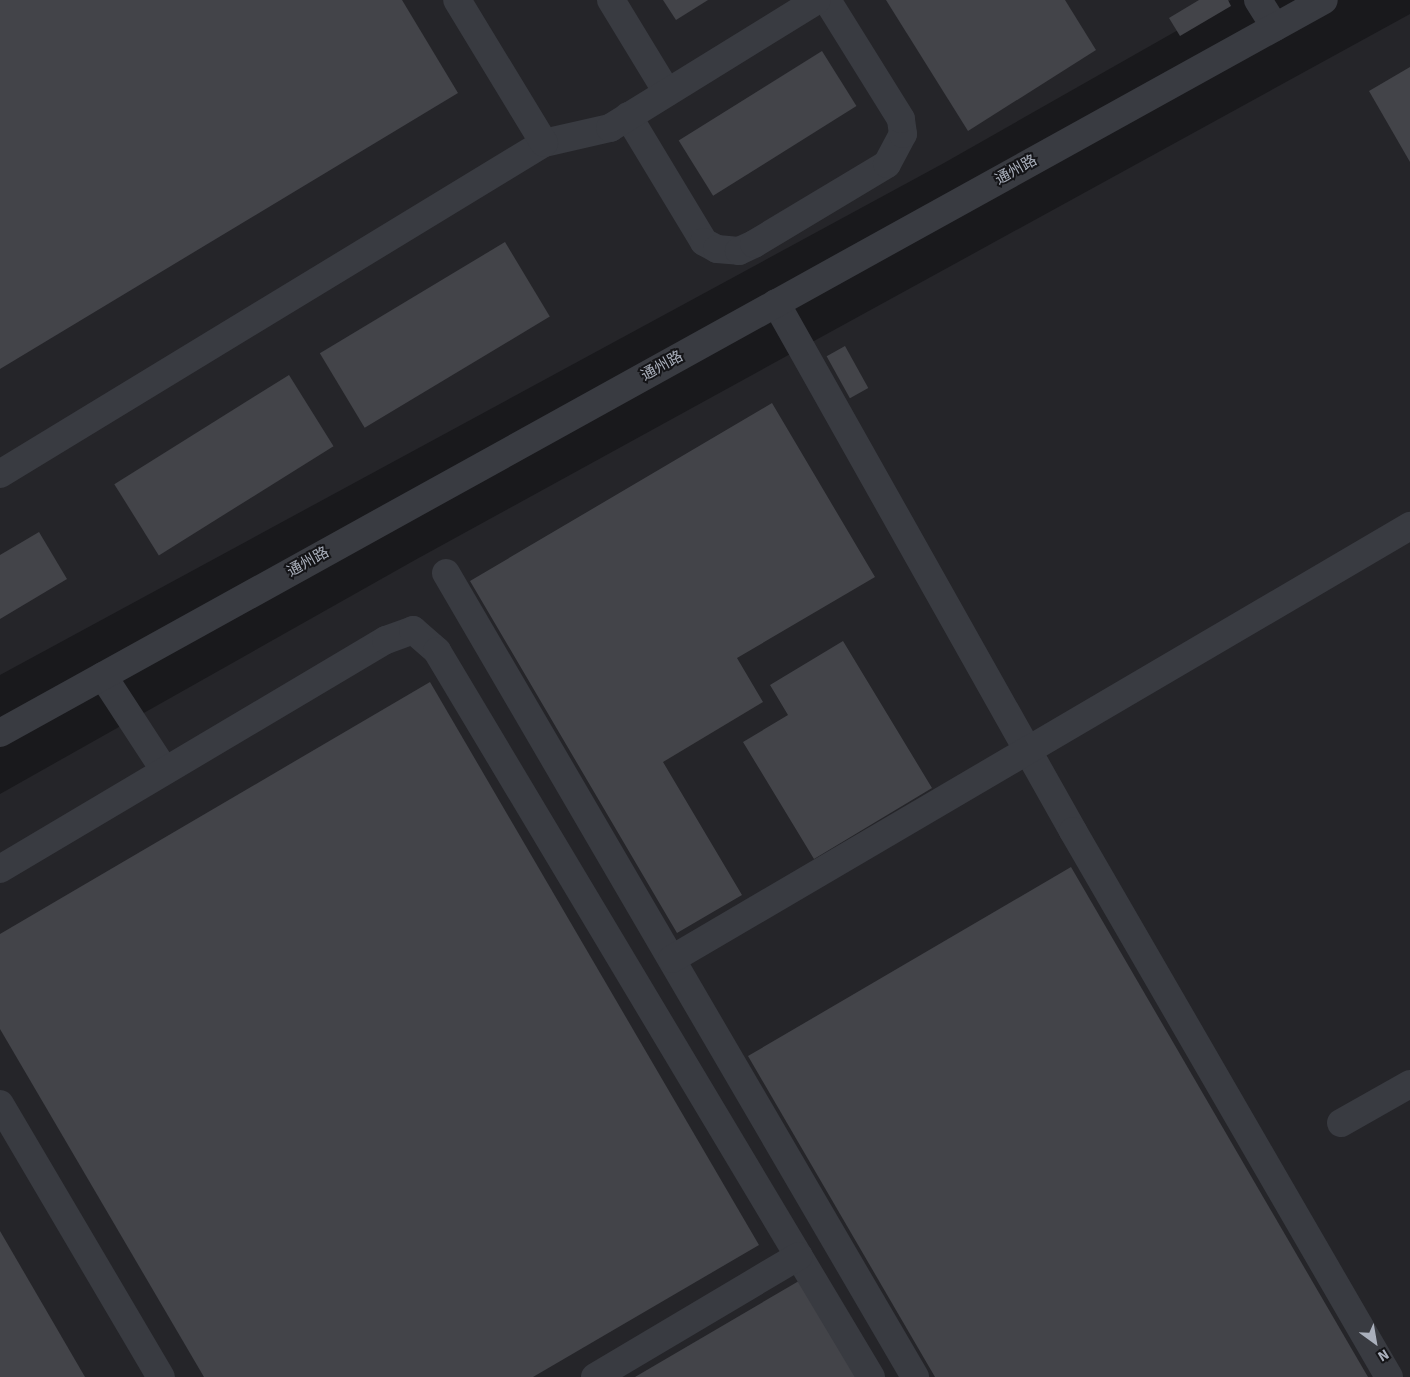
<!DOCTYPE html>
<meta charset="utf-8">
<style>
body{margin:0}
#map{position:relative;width:1410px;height:1377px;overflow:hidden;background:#19191c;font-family:Signika,"Noto Sans SC",sans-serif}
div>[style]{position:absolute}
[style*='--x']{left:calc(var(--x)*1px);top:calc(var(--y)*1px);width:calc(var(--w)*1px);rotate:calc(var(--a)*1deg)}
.built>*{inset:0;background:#252529}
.building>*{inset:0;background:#434449;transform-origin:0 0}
.minor>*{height:28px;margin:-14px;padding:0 14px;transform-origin:14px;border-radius:14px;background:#393b41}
span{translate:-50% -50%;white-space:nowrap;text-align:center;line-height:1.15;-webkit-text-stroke:4px #141417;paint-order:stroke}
.street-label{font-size:15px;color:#aab0bc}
.north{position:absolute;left:1350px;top:1317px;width:50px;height:50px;-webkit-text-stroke:4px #141417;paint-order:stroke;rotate:148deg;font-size:14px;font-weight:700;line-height:20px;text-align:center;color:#aab0bc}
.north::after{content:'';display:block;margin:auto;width:18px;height:22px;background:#aab0bc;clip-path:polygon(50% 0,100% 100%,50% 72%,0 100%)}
</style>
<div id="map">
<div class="built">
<i style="clip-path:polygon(0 0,1231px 0,944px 163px,0 675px)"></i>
<i style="clip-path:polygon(1410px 14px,1410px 1377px,0 1377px,0 794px,415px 560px)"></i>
</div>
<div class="building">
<i style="clip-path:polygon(0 0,402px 0,458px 93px,0 369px)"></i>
<i style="clip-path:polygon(663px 0,708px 0,676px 20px)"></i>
<i style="clip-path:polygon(886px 0,1065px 0,1096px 50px,968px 131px)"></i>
<i style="clip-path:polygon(1199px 0,1228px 0,1231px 6px,1180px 36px,1169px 18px)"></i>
<i style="left:822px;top:51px;width:65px;height:169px;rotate:58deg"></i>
<i style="clip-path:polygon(1410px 67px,1410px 162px,1369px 91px)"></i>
<i style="left:505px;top:242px;width:87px;height:216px;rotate:59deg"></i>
<i style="left:845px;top:346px;width:48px;height:21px;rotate:61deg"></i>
<i style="left:289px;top:375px;width:84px;height:206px;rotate:58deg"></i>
<i style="clip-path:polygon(772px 403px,875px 577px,737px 658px,763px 702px,663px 762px,742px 895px,677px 933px,470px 581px)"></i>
<i style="clip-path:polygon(39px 532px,67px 579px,0 619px,0 555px)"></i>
<i style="clip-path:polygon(843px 641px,932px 788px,814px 859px,743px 742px,788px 715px,770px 685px)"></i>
<i style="clip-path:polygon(430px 682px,759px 1245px,533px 1377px,204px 1377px,0 1029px,0 934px)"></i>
<i style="clip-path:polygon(1071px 867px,1368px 1377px,935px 1377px,748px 1056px)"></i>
<i style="clip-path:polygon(0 1231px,85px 1377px,0 1377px)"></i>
<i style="clip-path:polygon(804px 1278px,861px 1377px,635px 1377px)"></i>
</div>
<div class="minor">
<i style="--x:611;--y:0;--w:108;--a:58.7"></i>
<i style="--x:1258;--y:0;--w:32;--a:58"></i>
<i style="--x:628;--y:116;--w:147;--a:58.9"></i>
<i style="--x:704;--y:242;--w:15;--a:28"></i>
<i style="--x:717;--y:249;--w:22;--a:5"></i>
<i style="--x:739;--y:251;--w:17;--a:-25"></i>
<i style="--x:754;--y:244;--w:155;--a:-31"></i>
<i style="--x:887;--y:164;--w:34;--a:-62"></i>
<i style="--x:903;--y:134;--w:15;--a:-98"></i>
<i style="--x:901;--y:119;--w:140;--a:-121.9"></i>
<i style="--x:544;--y:143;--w:68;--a:-12.8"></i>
<i style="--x:610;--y:128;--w:243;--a:-31.7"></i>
<i style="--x:776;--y:303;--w:606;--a:60.64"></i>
<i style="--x:1073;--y:831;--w:631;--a:59.94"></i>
<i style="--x:0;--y:474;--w:637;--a:-31.32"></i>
<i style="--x:544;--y:143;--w:167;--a:-121.3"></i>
<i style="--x:446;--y:573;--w:931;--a:59.74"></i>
<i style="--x:103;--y:676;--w:113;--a:56.9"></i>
<i style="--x:0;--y:733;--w:1513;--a:-28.97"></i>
<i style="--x:0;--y:869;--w:449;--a:-30.7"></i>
<i style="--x:386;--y:640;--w:29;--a:-20"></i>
<i style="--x:413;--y:630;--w:32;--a:41"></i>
<i style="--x:437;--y:651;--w:846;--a:59.13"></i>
<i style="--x:672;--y:959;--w:856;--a:-30.4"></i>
<i style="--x:0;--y:1104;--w:317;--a:59.5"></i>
<i style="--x:1341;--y:1123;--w:79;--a:-29.5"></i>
<i style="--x:595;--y:1377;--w:237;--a:-30.7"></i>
</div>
<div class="street-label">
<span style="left:1016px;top:170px;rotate:-29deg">通州路</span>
<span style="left:662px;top:366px;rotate:-29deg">通州路</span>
<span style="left:308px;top:562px;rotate:-29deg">通州路</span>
</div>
<div class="north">N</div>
</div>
